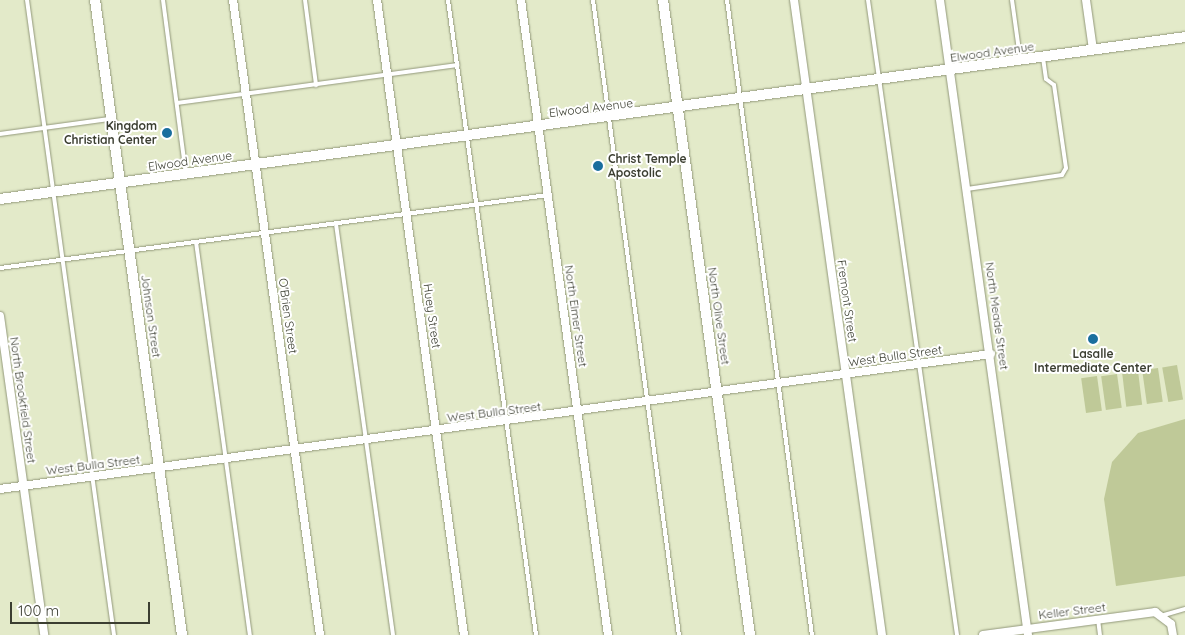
<!DOCTYPE html>
<style>
body{margin:0}
#map{position:relative;width:1185px;height:635px;overflow:hidden;background:#e3eac9;font-family:Quicksand,sans-serif}
div>[style]{position:absolute}
[style*='--x']{left:calc(var(--x)*1px);top:calc(var(--y)*1px);width:calc(var(--w)*1px);rotate:calc(var(--a)*1deg)}
.green>*{inset:0;background:#bfc998;transform-origin:0 0}
.roads{filter:drop-shadow(0 0 1px #92987a) drop-shadow(0 0 1px #92987a)}
.service>*{height:4px;margin:-2px;padding:0 2px;transform-origin:2px;border-radius:2px;background:#fff}
.minor>*{height:8px;margin:-4px;padding:0 4px;transform-origin:4px;border-radius:4px;background:#fff}
.tertiary>*{height:10px;margin:-5px;padding:0 5px;transform-origin:5px;border-radius:5px;background:#fff}
.dots>*{width:14px;height:14px;translate:-50% -50%;box-sizing:border-box;border:2px solid #fff;border-radius:50%}
span{translate:-50% -50%;white-space:nowrap;text-align:center;line-height:1.15;-webkit-text-stroke:4px #fff;paint-order:stroke}
.street-label{font-size:12px;color:#3b3e31}
.poi-label{font-size:12px;color:#3b3e31;font-weight:700}
.right{translate:-100% -50%;text-align:right}
.left{translate:0 -50%;text-align:left}
.scale{position:absolute;left:10px;top:602px;width:140px;height:22px;box-sizing:border-box;border:2px solid #3b3e31;border-top:0;padding-left:6px;font-size:15px;line-height:18px;white-space:nowrap;color:#3b3e31;-webkit-text-stroke:4px #fff;paint-order:stroke}
</style>
<div id="map">
<div class="green">
<i style="left:1177px;top:365px;width:35px;height:15px;rotate:80deg"></i>
<i style="left:1158px;top:368px;width:34px;height:16px;rotate:82deg"></i>
<i style="left:1138px;top:371px;width:34px;height:16px;rotate:83deg"></i>
<i style="left:1117px;top:374px;width:34px;height:16px;rotate:82deg"></i>
<i style="left:1097px;top:376px;width:35px;height:16px;rotate:82deg"></i>
<i style="clip-path:polygon(1185px 419px,1185px 576px,1116px 586px,1104px 499px,1112px 462px,1138px 433px)"></i>
</div>
<div class="roads">
<div class="service">
<i style="--x:27;--y:0;--w:641;--a:82.2"></i>
<i style="--x:163;--y:0;--w:176;--a:82.5"></i>
<i style="--x:305;--y:0;--w:86;--a:82.6"></i>
<i style="--x:448;--y:0;--w:641;--a:82.11"></i>
<i style="--x:593;--y:0;--w:641;--a:82.29"></i>
<i style="--x:727;--y:0;--w:641;--a:82.38"></i>
<i style="--x:868;--y:0;--w:641;--a:82.02"></i>
<i style="--x:1012;--y:0;--w:59;--a:82.1"></i>
<i style="--x:177;--y:103;--w:283;--a:-7.7"></i>
<i style="--x:0;--y:134;--w:110;--a:-7.8"></i>
<i style="--x:967;--y:189;--w:96;--a:-8.4"></i>
<i style="--x:1062;--y:175;--w:8;--a:-60"></i>
<i style="--x:1066;--y:168;--w:84;--a:-98.2"></i>
<i style="--x:1054;--y:85;--w:10;--a:-143"></i>
<i style="--x:1046;--y:79;--w:22;--a:-98"></i>
<i style="--x:336;--y:224;--w:415;--a:82.1"></i>
<i style="--x:196;--y:242;--w:397;--a:82.2"></i>
<i style="--x:0;--y:268;--w:553;--a:-7.59"></i>
<i style="--x:1164;--y:615;--w:22;--a:-16"></i>
<i style="--x:1098;--y:619;--w:16;--a:83"></i>
</div>
<div class="minor">
<i style="--x:233;--y:0;--w:641;--a:82.2"></i>
<i style="--x:377;--y:0;--w:641;--a:82.2"></i>
<i style="--x:521;--y:0;--w:641;--a:82.2"></i>
<i style="--x:794;--y:0;--w:641;--a:82.11"></i>
<i style="--x:940;--y:0;--w:641;--a:82.11"></i>
<i style="--x:1086;--y:0;--w:50;--a:82"></i>
<i style="--x:0;--y:316;--w:322;--a:82.1"></i>
<i style="--x:0;--y:489;--w:1000;--a:-7.76"></i>
<i style="--x:983;--y:635;--w:174;--a:-7.6"></i>
<i style="--x:1155;--y:612;--w:20;--a:37"></i>
<i style="--x:1171;--y:624;--w:11;--a:80"></i>
</div>
<div class="tertiary">
<i style="--x:95;--y:0;--w:641;--a:82.2"></i>
<i style="--x:663;--y:0;--w:641;--a:82.2"></i>
<i style="--x:0;--y:199;--w:1196;--a:-7.78"></i>
</div>
</div>
<div class="dots">
<i style="left:167px;top:133px;background:#1a6e9e"></i>
<i style="left:598px;top:166px;background:#1a6e9e"></i>
<i style="left:1093px;top:339px;background:#1a6e9e"></i>
</div>
<div class="street-label">
<span style="left:992px;top:52px;rotate:-8deg">Elwood Avenue</span>
<span style="left:591px;top:108px;rotate:-7deg">Elwood Avenue</span>
<span style="left:190px;top:161px;rotate:-8deg">Elwood Avenue</span>
<span style="left:847px;top:301px;rotate:82deg">Fremont Street</span>
<span style="left:151px;top:316px;rotate:82deg">Johnson Street</span>
<span style="left:288px;top:316px;rotate:82deg">O'Brien Street</span>
<span style="left:432px;top:316px;rotate:82deg">Huey Street</span>
<span style="left:576px;top:316px;rotate:82deg">North Elmer Street</span>
<span style="left:719px;top:316px;rotate:82deg">North Olive Street</span>
<span style="left:997px;top:316px;rotate:82deg">North Meade Street</span>
<span style="left:895px;top:356px;rotate:-8deg">West Bulla Street</span>
<span style="left:23px;top:400px;rotate:82deg">North Brookfield Street</span>
<span style="left:494px;top:412px;rotate:-7deg">West Bulla Street</span>
<span style="left:93px;top:465px;rotate:-7deg">West Bulla Street</span>
<span style="left:1072px;top:611px;rotate:-7deg">Keller Street</span>
</div>
<div class="poi-label">
<span class="right" style="left:157px;top:133px">Kingdom<br>Christian Center</span>
<span class="left" style="left:608px;top:166px">Christ Temple<br>Apostolic</span>
<span style="left:1093px;top:361px">Lasalle<br>Intermediate Center</span>
</div>
<div class="scale">100 m</div>
</div>
